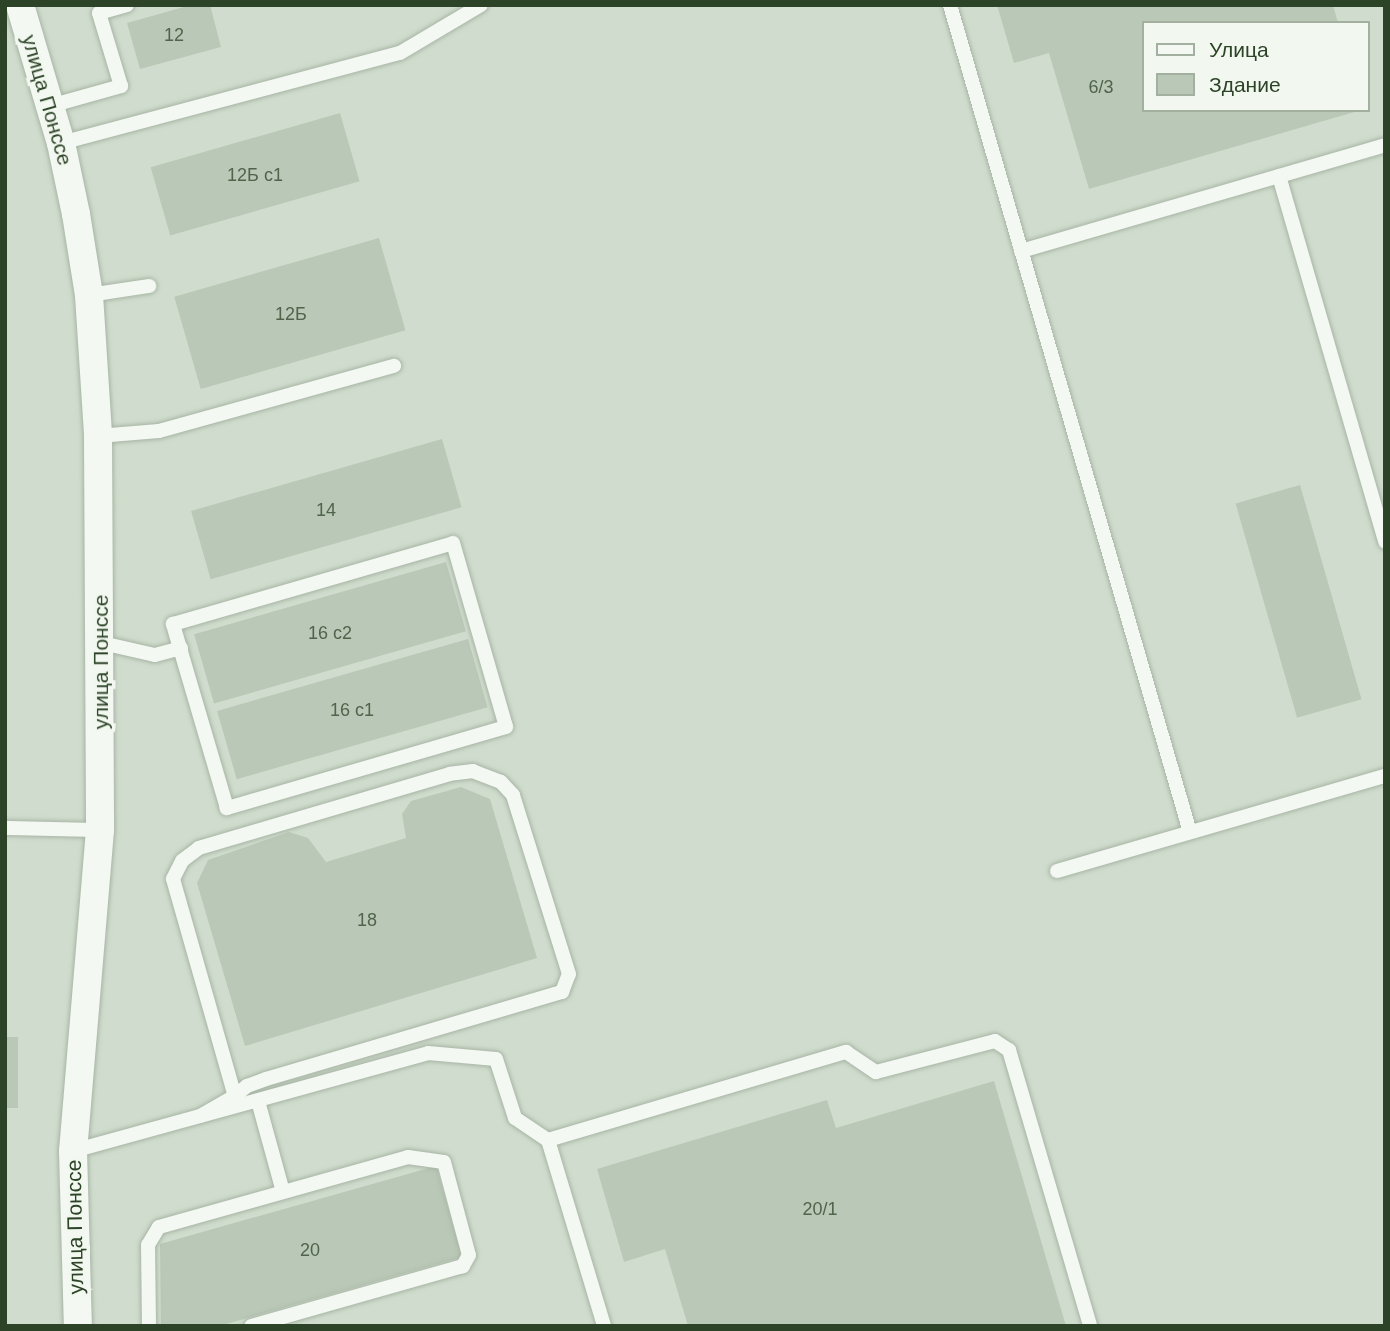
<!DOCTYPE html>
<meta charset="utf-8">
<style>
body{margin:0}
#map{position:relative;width:1390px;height:1331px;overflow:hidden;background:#e2eae0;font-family:Helvetica,sans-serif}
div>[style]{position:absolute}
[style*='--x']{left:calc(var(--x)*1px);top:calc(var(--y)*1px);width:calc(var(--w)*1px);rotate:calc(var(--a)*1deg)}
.built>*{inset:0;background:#d0ddce}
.building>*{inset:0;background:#bac8b7;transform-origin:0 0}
.roads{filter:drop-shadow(0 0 2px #a8b5a5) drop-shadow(0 0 2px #a8b5a5)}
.lane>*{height:14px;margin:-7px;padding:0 7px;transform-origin:7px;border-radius:7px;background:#f4f8f3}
.street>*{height:28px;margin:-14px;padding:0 14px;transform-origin:14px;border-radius:14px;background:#f4f8f3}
span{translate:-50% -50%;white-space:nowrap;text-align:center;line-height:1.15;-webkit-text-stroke:7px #f2f8f0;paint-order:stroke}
.number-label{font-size:18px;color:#50644b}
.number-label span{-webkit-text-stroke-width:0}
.street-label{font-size:21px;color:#2c4327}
.frame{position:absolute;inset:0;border:7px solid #2c4327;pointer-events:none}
.legend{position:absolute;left:1142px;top:21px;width:228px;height:91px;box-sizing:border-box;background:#f2f8f0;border:2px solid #a3b0a0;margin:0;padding:9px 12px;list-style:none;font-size:21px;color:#2c4327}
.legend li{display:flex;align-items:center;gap:14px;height:35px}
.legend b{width:35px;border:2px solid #a3b0a0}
</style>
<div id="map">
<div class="built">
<i style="clip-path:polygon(evenodd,5px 5px,1385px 5px,1385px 1326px,5px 1326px,5px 5px,1143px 23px,1367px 23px,1367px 110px,1143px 110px,1143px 23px)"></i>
</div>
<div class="building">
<i style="clip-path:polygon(191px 5px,210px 5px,221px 47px,140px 69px,127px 23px)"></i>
<i style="clip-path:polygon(997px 5px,1333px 5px,1338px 23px,1143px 23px,1143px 110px,1358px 111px,1089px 189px,1049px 53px,1014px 63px)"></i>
<i style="left:340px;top:113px;width:71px;height:197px;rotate:74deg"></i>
<i style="left:379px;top:238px;width:96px;height:213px;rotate:74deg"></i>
<i style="left:442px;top:439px;width:71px;height:261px;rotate:74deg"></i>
<i style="left:1300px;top:485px;width:223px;height:67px;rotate:74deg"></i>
<i style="left:446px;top:562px;width:72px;height:262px;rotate:74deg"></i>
<i style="left:468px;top:639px;width:71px;height:261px;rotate:74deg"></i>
<i style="clip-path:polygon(461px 787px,490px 799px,537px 958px,245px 1046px,197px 883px,208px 860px,289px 832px,308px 838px,326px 862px,406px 838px,402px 814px,411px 801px)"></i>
<i style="left:5px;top:1037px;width:13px;height:71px"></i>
<i style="clip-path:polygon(994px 1081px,1066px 1326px,688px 1326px,665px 1249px,624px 1262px,597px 1169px,827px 1100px,836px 1128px)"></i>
<i style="clip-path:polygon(436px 1166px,462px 1257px,219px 1326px,161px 1326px,160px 1244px)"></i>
</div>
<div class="roads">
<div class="lane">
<i style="--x:950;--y:5;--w:861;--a:73.82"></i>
<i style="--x:50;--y:106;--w:74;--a:-15.7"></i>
<i style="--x:121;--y:86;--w:76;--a:-106.8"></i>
<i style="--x:99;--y:13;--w:29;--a:-16"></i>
<i style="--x:61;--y:143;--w:351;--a:-14.9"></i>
<i style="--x:400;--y:53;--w:94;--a:-30.7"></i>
<i style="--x:1279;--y:176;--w:381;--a:73.8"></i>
<i style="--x:1021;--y:251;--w:379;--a:-16.2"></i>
<i style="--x:89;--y:295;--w:61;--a:-8.5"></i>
<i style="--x:98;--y:436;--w:61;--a:-4.7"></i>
<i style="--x:159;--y:431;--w:244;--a:-15.5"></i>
<i style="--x:453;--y:543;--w:191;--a:73.9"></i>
<i style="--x:506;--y:727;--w:291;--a:163.8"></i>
<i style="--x:227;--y:808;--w:192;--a:-106.4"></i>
<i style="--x:173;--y:624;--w:291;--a:-16.1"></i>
<i style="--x:102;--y:643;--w:54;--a:12.8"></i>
<i style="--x:155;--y:655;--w:27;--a:-15"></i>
<i style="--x:5;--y:828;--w:95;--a:1.2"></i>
<i style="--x:1057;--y:871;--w:341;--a:-16.2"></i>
<i style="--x:258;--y:1101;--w:94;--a:74.6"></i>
<i style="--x:200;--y:1116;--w:40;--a:-29.7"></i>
<i style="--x:235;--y:1096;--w:16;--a:-40"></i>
<i style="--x:247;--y:1086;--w:20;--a:-20"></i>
<i style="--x:266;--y:1079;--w:309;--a:-16.4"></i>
<i style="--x:562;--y:992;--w:19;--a:-69"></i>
<i style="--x:569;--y:974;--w:188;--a:-107.4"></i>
<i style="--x:513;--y:795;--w:18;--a:-133"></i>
<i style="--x:501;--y:782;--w:30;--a:-159"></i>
<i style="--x:473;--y:771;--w:23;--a:173"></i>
<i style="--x:450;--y:774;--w:262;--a:163.6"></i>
<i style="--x:199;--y:848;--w:21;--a:143"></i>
<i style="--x:182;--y:861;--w:20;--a:117"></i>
<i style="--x:173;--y:879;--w:226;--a:74.1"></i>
<i style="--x:548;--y:1140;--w:311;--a:-16.5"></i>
<i style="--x:846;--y:1052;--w:36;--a:34"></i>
<i style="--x:876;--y:1072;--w:123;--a:-14.6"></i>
<i style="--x:995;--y:1041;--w:17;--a:33"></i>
<i style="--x:1009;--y:1050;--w:288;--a:73.6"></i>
<i style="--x:73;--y:1151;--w:368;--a:-15.4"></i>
<i style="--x:428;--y:1053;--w:68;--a:5"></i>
<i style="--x:496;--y:1059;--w:62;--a:72.1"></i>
<i style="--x:515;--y:1118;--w:40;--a:34"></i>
<i style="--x:548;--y:1140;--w:194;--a:73.2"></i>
<i style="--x:149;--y:1326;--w:81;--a:-90.7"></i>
<i style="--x:148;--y:1245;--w:21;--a:-59"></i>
<i style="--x:159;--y:1227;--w:259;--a:-15.7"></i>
<i style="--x:408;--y:1157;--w:36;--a:8"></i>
<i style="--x:444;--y:1162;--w:96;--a:75"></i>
<i style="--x:469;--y:1255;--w:13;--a:119"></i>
<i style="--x:463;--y:1266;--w:220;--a:164.2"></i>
</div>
<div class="street">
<i style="--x:20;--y:5;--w:144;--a:73.5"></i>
<i style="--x:61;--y:143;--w:73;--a:78.1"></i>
<i style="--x:76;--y:214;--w:82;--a:80.9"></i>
<i style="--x:89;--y:295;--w:141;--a:86.3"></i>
<i style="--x:98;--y:436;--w:394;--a:89.7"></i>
<i style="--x:100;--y:830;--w:322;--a:94.8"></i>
<i style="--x:73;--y:1151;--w:175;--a:88.4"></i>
</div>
</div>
<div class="number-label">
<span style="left:174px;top:35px">12</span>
<span style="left:1101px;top:87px">6/3</span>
<span style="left:255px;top:175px">12Б с1</span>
<span style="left:291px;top:314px">12Б</span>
<span style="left:326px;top:510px">14</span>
<span style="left:330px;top:633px">16 с2</span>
<span style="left:352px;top:710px">16 с1</span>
<span style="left:367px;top:920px">18</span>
<span style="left:820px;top:1209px">20/1</span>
<span style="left:310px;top:1250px">20</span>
</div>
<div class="street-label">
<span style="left:47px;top:100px;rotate:74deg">улица Понссе</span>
<span style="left:101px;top:662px;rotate:-90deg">улица Понссе</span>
<span style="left:75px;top:1227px;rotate:-91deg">улица Понссе</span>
</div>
<div class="frame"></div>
<ul class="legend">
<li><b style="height:9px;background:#f4f8f3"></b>Улица</li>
<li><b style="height:19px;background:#bac8b7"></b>Здание</li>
</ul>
</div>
